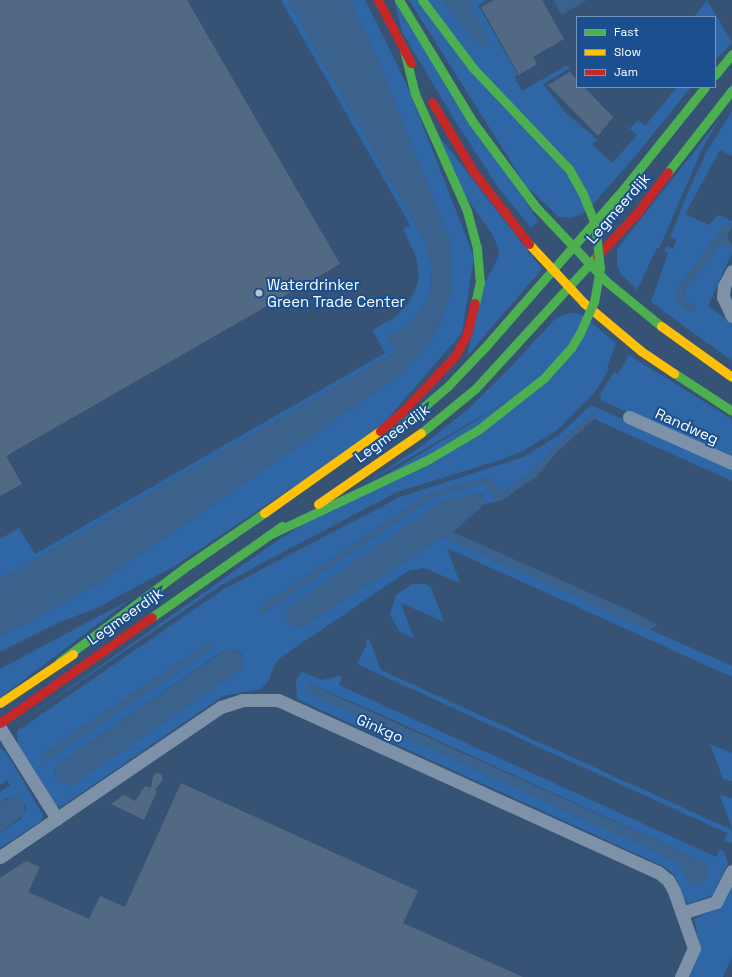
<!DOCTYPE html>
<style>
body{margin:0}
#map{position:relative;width:732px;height:977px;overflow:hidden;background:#365274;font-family:"Space Grotesk",sans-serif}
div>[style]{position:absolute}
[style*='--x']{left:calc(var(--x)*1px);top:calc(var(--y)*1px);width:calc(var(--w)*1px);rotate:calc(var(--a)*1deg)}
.green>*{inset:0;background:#2f66a5}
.water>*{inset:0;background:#3b618d}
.building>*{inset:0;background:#526984}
.street>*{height:13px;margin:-6.5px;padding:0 6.5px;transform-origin:6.5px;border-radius:6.5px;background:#7d92a8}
.fast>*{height:9px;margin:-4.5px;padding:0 4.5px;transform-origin:4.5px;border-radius:4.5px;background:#4caf50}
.slow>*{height:9px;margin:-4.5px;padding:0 4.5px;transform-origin:4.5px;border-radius:4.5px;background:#ffc107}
.jam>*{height:9px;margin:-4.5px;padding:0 4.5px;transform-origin:4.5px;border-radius:4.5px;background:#c62828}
.fast-bridge>*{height:9px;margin:-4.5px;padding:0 4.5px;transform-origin:4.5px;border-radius:4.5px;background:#4caf50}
.dots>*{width:11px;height:11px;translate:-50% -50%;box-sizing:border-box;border:2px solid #1b4f8f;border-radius:50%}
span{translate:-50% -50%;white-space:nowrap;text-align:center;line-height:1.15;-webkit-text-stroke:4px #1b4f8f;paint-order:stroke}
.street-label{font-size:15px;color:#fff}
.poi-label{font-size:15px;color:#fff}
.left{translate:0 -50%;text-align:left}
.legend{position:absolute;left:576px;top:16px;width:140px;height:72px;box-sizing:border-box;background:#1b4f8f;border:1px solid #7695bc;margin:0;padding:5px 7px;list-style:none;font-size:12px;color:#fff}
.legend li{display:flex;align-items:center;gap:8px;height:20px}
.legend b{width:20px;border:1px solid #7695bc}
</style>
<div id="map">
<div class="green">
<i style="clip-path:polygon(281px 0,288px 0,425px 241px,432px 267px,431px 289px,425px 303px,412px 322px,402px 329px,392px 354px,0 579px,0 539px,19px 528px,35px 554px,385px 353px,372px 330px,395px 317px,407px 305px,416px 288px,419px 276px,416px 257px,403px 229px,410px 225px)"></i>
<i style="clip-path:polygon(350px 0,365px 0,387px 44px,409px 90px,474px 257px,462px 333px,377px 431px,175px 566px,97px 608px,58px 623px,0 652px,0 636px,95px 586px,392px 381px,420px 354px,437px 331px,451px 291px,450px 242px,377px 58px)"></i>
<i style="clip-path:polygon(394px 0,538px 221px,531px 228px,498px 187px,457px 124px,402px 32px)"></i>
<i style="clip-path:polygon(409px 0,442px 0,466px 31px,483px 46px,470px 2px,471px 0,487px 0,478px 5px,518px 75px,514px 77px,522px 91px,567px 65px,570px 68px,543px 84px,566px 113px,598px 140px,592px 144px,612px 163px,637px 135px,623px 122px,631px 128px,638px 120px,645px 126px,677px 87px,691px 87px,633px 159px,587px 211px,572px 218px,559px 217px,526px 186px)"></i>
<i style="clip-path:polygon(707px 0,732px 43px,715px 60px,715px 17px,694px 17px)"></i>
<i style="clip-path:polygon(732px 111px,732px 156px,720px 150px,685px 214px,709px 225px,718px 215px,732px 221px,732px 226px,727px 222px,676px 291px,683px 307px,692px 312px,695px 307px,684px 297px,685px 289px,718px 247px,722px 245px,729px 248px,732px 246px,732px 253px,708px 306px,732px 323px,732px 361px,651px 302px,668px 253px,664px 251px,666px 246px,673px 249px,676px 240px,670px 237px,690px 187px,707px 151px)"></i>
<i style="clip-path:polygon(719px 120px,703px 147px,659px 249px,657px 248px,637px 290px,620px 273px,617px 264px,617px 249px)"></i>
<i style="clip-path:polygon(436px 132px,542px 269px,467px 356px,482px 288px,498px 258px,499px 249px,492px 234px,463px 193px)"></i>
<i style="clip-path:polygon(569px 313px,581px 314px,616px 343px,607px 368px,609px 369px,595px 392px,556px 431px,521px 452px,497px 461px,397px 492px,223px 584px,18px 724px,281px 538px,521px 393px,364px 484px,422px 446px,468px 409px,507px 371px,555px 319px)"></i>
<i style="clip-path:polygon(629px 355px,732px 419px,732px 458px,602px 401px,600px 394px,614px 372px,618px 374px)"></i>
<i style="clip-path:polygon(evenodd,591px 405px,732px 468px,732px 481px,596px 420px,595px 414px,555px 446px,531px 472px,503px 492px,498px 489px,492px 479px,427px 494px,259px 608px,258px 612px,262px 614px,431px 498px,485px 482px,497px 501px,485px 504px,482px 494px,303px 627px,442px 537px,732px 666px,732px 677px,447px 548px,460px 583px,424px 568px,408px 571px,280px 658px,274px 666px,269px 680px,261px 689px,223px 696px,61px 807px,56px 806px,18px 746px,17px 731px,224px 589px,400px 497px,523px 457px,559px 435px,591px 405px,210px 642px,40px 760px,44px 754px,210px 642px,591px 405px,231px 649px,242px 654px,243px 663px,240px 670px,71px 785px,56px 778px,54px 773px,59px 763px,223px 651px,231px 649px)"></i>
<i style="clip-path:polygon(412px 584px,424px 584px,431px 587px,444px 622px,401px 603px,414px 639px,399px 631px,390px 614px,396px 595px)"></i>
<i style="clip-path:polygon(131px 599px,0 698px,0 669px)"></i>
<i style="clip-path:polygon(369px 639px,381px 670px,732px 830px,732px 843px,724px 841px,727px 833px,357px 664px,367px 644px,366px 640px)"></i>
<i style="clip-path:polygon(evenodd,302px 672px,322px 680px,339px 676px,342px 677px,339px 685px,716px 857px,720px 849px,724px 851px,728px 863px,713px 895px,689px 904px,684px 900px,675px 876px,665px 867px,299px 700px,297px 699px,296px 680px,302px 672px,308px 683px,389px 718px,709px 864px,693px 887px,678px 862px,306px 692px,308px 683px)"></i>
<i style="clip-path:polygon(710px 744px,732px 753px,732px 781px,723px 779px)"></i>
<i style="clip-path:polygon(0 748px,6px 752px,43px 815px,41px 821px,0 848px,0 833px,21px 819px,26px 810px,26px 806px,6px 798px,0 802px,0 792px,10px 785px,7px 780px,0 785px)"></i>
<i style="clip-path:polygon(721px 795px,732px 798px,732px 828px,720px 796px)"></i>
<i style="clip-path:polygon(732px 883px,732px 957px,723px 977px,689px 977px,700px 950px,694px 919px,722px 905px)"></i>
</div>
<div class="water">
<i style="clip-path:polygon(288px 0,350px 0,377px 58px,450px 242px,451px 291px,437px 331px,420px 354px,392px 381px,95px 586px,0 636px,0 579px,392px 354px,394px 349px,387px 338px,412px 322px,425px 303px,431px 289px,432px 267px,425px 241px)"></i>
<i style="clip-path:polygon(442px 0,471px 0,471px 7px,489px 42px,483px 46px,466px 31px)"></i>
<i style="clip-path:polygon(553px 0,587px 0,562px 15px)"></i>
<i style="clip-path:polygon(727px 222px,732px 226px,727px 236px,732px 246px,729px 249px,722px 245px,718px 247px,685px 289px,684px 297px,695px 307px,694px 311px,691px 311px,676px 302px,674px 294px)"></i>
<i style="clip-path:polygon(594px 413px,596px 418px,559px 450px,537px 476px,501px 501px,497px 501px,485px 482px,431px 498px,262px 614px,258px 612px,259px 608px,427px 494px,486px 477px,492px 479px,498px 489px,503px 492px,531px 472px,555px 446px)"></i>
<i style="clip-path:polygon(478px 492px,485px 500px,485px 504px,453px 532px,637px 614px,657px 625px,648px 630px,442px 537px,303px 627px,294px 627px,286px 621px,285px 615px,290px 606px,442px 502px)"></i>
<i style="clip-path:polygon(212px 641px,213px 647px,48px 760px,44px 763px,40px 760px,44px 754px)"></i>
<i style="clip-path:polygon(231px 649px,242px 655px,243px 663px,240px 670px,71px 785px,60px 783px,54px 773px,59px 763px,224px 651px)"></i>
<i style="clip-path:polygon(307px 683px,709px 864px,708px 874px,702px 884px,693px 887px,678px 862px,306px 692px)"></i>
<i style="clip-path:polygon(16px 796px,24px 801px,25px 814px,0 833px,0 802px)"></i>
</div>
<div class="building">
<i style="clip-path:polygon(0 0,187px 0,340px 264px,6px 456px,22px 484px,0 496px)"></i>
<i style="clip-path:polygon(494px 0,542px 0,564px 39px,533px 57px,537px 64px,519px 75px,481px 7px)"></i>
<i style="clip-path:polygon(570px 72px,577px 80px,577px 87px,584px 87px,613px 117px,598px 136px,548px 85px)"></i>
<i style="clip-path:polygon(156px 773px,161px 774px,163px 779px,155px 790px,157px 791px,144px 820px,111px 804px,124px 795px,135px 801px,145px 786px,151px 788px,153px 777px)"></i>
<i style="clip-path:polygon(181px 783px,418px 891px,403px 923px,523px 977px,0 977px,0 878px,26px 861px,40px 867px,28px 892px,89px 919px,100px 896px,125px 907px)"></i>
</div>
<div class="street">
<i style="--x:732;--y:271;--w:17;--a:118"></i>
<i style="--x:724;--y:286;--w:11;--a:95"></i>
<i style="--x:723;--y:297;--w:21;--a:65"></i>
<i style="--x:629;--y:417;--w:113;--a:24.1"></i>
<i style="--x:0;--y:728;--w:107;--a:57.9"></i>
<i style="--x:0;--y:857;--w:267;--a:-34.2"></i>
<i style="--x:221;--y:707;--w:22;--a:-18"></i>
<i style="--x:242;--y:700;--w:36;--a:0"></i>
<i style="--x:278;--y:700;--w:417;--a:24.4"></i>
<i style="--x:658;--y:872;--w:13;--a:39"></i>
<i style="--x:668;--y:880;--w:13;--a:61"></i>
<i style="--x:674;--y:891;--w:60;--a:70.7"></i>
<i style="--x:694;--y:948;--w:32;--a:114"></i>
<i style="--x:682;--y:913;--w:36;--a:-18"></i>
<i style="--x:716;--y:902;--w:35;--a:-63"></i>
</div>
<div class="fast">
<i style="--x:399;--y:0;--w:143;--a:58.8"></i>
<i style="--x:473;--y:122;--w:106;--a:53.5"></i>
<i style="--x:536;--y:207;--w:103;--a:46.6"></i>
<i style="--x:607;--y:282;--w:70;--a:39.2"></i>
<i style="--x:422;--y:0;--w:85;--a:53.1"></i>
<i style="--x:473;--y:68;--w:139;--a:46.5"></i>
<i style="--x:569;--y:169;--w:26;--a:61"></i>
<i style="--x:404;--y:50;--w:45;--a:76"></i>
<i style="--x:415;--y:94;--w:128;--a:66"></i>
<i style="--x:467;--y:211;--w:39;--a:75"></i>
<i style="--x:477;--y:249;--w:33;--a:85"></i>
<i style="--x:480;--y:282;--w:22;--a:103"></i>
<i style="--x:715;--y:75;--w:27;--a:-51"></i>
<i style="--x:668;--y:172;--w:104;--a:-52"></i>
<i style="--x:674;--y:373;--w:69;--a:33.2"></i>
<i style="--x:421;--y:433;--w:70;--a:-39.2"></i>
<i style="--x:475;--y:389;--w:180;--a:-47.5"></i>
<i style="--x:391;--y:435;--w:75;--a:-40.7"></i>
<i style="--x:448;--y:386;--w:55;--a:-46.5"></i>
<i style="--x:486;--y:346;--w:211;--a:-48.8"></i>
<i style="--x:625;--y:187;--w:128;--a:-51.3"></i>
<i style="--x:269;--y:535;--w:177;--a:-25.4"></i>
<i style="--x:429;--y:459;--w:57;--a:-30.6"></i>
<i style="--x:478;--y:430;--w:84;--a:-38.2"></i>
<i style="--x:544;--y:378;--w:40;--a:-48"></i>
<i style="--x:571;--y:348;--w:17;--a:-59"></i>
<i style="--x:152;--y:617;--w:159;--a:-35"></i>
<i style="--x:59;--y:662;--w:156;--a:-36.9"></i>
<i style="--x:184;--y:568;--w:97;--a:-34.5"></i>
</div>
<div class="slow">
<i style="--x:529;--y:244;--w:81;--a:47"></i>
<i style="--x:584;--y:303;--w:75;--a:40.1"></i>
<i style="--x:641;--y:351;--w:40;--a:34"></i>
<i style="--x:661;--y:326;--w:87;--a:35.7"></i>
<i style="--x:318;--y:504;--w:125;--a:-34.6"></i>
<i style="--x:264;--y:513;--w:142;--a:-35.3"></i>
<i style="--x:0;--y:703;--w:88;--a:-33.9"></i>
</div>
<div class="jam">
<i style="--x:378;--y:0;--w:71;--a:62.4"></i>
<i style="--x:432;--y:102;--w:80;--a:59.3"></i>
<i style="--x:473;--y:171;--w:92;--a:52.5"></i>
<i style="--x:597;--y:256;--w:59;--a:-47.1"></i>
<i style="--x:637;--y:213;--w:51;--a:-52.9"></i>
<i style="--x:380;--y:431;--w:33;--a:-41"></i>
<i style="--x:405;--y:409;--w:73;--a:-46.7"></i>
<i style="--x:455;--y:356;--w:25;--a:-61"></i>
<i style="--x:467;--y:334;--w:32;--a:-76"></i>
<i style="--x:0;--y:723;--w:185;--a:-34.9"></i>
</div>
<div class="fast-bridge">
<i style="--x:580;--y:333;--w:34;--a:-66"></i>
<i style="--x:594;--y:302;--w:35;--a:-80"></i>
<i style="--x:600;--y:268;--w:44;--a:-96.5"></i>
<i style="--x:595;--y:224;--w:35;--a:-112"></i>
</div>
<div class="dots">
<i style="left:259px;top:293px;background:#b9c2ce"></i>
</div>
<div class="street-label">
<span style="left:618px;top:208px;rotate:-49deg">Legmeerdijk</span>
<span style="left:687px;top:426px;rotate:24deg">Randweg</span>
<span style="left:392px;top:433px;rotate:-36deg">Legmeerdijk</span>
<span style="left:125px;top:616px;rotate:-35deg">Legmeerdijk</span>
<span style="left:380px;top:728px;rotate:24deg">Ginkgo</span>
</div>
<div class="poi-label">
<span class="left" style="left:267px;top:293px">Waterdrinker<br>Green Trade Center</span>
</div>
<ul class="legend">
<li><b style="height:5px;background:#4caf50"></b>Fast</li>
<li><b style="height:5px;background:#ffc107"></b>Slow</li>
<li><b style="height:5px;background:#c62828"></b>Jam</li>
</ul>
</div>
